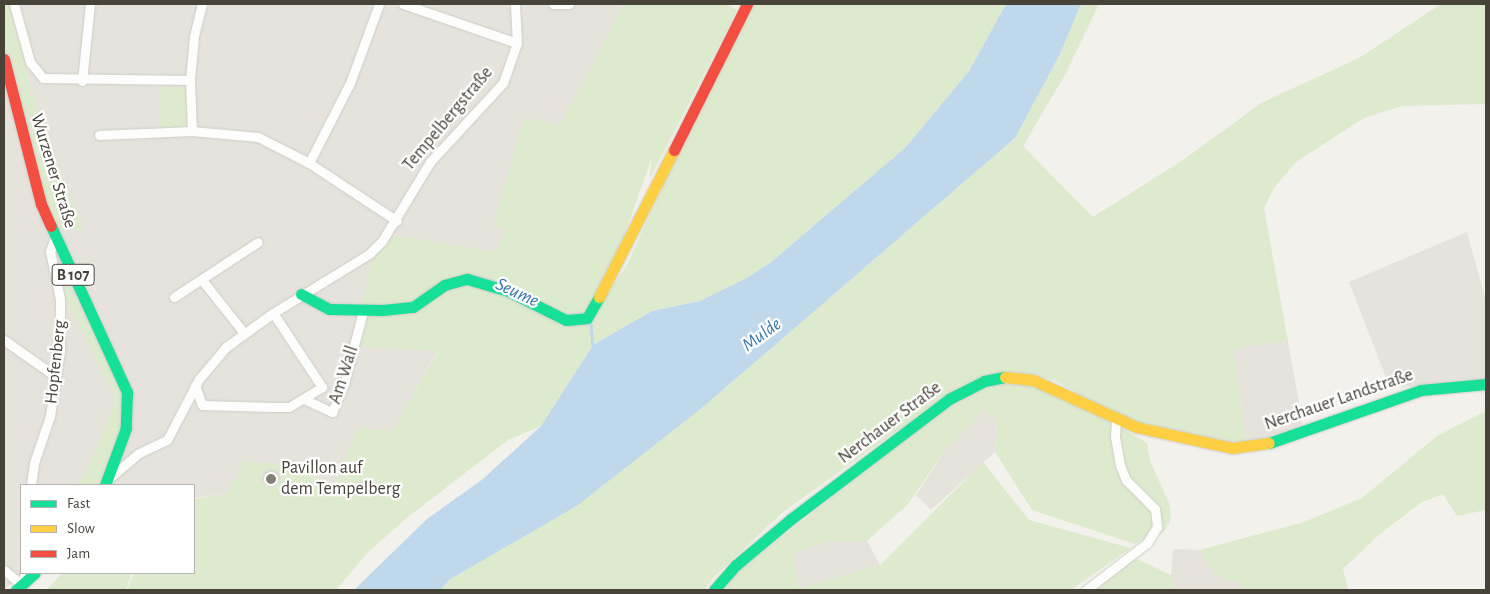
<!DOCTYPE html>
<meta charset="utf-8">
<style>
body{margin:0}
#map{position:relative;width:1490px;height:594px;overflow:hidden;background:#f2f1ec;font-family:"Alegreya Sans",sans-serif}
div>[style]{position:absolute}
[style*='--x']{left:calc(var(--x)*1px);top:calc(var(--y)*1px);width:calc(var(--w)*1px);rotate:calc(var(--a)*1deg)}
.residential>*{inset:0;background:#e5e3db}
.green>*{inset:0;background:#deeace}
.water>*{inset:0;background:#c0d8ec}
.stream>*{height:2.5px;margin:-1.25px;padding:0 1.25px;transform-origin:1.25px;border-radius:1.25px;background:#c0d8ec}
.building>*{inset:0;background:#dbdad5}
.round{border-radius:50%}
.roads{filter:drop-shadow(0 0 1px #cecdc8) drop-shadow(0 0 1px #cecdc8)}
.street>*{height:9px;margin:-4.5px;padding:0 4.5px;transform-origin:4.5px;border-radius:4.5px;background:#fdfdfc}
.fast>*{height:11px;margin:-5.5px;padding:0 5.5px;transform-origin:5.5px;border-radius:5.5px;background:#16e098}
.slow>*{height:11px;margin:-5.5px;padding:0 5.5px;transform-origin:5.5px;border-radius:5.5px;background:#ffcf43}
.jam>*{height:11px;margin:-5.5px;padding:0 5.5px;transform-origin:5.5px;border-radius:5.5px;background:#f24e42}
.dots>*{width:14px;height:14px;translate:-50% -50%;box-sizing:border-box;border:2px solid #fff;border-radius:50%}
span{translate:-50% -50%;white-space:nowrap;text-align:center;line-height:1.15;-webkit-text-stroke:4.5px #fff;paint-order:stroke}
.shield-label span{padding:1px 4px;background:#fff;border:1px solid;border-radius:4px;-webkit-text-stroke-width:0}
.shield-label{font-size:16px;color:#484339;font-weight:700}
.street-label{font-size:18px;color:#484339}
.poi-label{font-size:18px;color:#484339}
.left{translate:0 -50%;text-align:left}
.water-label{font-size:19px;color:#3876ad;font-style:italic}
.frame{position:absolute;inset:0;border:5px solid #484339;pointer-events:none}
.legend{position:absolute;left:20px;top:484px;width:175px;height:90px;box-sizing:border-box;background:#fff;border:1px solid #b6b4b0;margin:0;padding:6px 9px;list-style:none;font-size:15px;color:#484339}
.legend li{display:flex;align-items:center;gap:10px;height:25px}
.legend b{width:25px;border:1px solid #b6b4b0}
</style>
<div id="map">
<div class="residential">
<i style="clip-path:polygon(4px 4px,624px 4px,495px 253px,392px 235px,438px 350px,392px 431px,357px 429px,335px 487px,290px 466px,226px 494px,194px 498px,194px 485px,21px 485px,22px 573px,4px 590px)"></i>
<i style="clip-path:polygon(1467px 232px,1486px 301px,1486px 380px,1390px 388px,1349px 282px)"></i>
<i style="clip-path:polygon(1288px 341px,1303px 426px,1301px 431px,1246px 442px,1233px 348px)"></i>
<i style="clip-path:polygon(984px 410px,997px 420px,995px 452px,931px 510px,916px 495px,945px 450px)"></i>
<i style="clip-path:polygon(867px 541px,880px 565px,799px 589px,793px 553px,828px 542px)"></i>
<i style="clip-path:polygon(1173px 549px,1200px 550px,1214px 574px,1241px 584px,1241px 590px,1175px 590px,1171px 575px)"></i>
</div>
<div class="green">
<i style="clip-path:polygon(4px 4px,8px 4px,47px 141px,85px 230px,56px 228px,46px 202px,4px 39px)"></i>
<i style="clip-path:polygon(624px 4px,727px 4px,737px 10px,649px 180px,652px 157px,599px 307px,628px 263px,697px 110px,754px 4px,1006px 4px,969px 71px,905px 148px,771px 262px,747px 278px,700px 301px,652px 311px,593px 345px,541px 426px,508px 440px,408px 517px,369px 551px,336px 590px,127px 590px,134px 573px,194px 573px,194px 499px,226px 494px,245px 461px,290px 466px,335px 487px,357px 428px,392px 431px,438px 351px,352px 346px,371px 263px,392px 235px,495px 252px,507px 230px,493px 226px,524px 118px,560px 125px)"></i>
<i style="clip-path:polygon(1081px 4px,1099px 4px,1066px 73px,1023px 146px,1093px 217px,1186px 158px,1261px 103px,1359px 58px,1441px 4px,1486px 4px,1486px 104px,1402px 106px,1364px 118px,1296px 162px,1274px 188px,1264px 208px,1288px 341px,1233px 348px,1246px 442px,1224px 443px,1153px 428px,1107px 410px,1054px 380px,1007px 371px,956px 389px,783px 512px,714px 577px,704px 590px,440px 590px,449px 580px,503px 547px,703px 407px,1015px 138px,1060px 54px)"></i>
<i style="clip-path:polygon(160px 85px,186px 88px,187px 121px,183px 129px,160px 129px)"></i>
<i style="clip-path:polygon(57px 261px,123px 393px,124px 419px,98px 485px,76px 485px,85px 474px,113px 408px,113px 394px,66px 300px)"></i>
<i style="clip-path:polygon(1017px 380px,1076px 400px,1147px 443px,1150px 461px,1169px 503px,1171px 519px,1164px 532px,1135px 544px,1032px 510px,995px 452px,997px 420px,984px 410px,945px 450px,908px 504px,867px 541px,828px 542px,793px 553px,799px 588px,880px 565px,983px 462px,1029px 520px,1131px 548px,1071px 590px,724px 590px,737px 572px,964px 394px,981px 386px)"></i>
<i style="clip-path:polygon(1486px 411px,1486px 510px,1457px 516px,1443px 494px,1422px 502px,1381px 533px,1343px 569px,1348px 590px,1241px 590px,1241px 584px,1214px 574px,1200px 550px,1304px 522px,1362px 498px,1437px 436px)"></i>
<i style="clip-path:polygon(1130px 556px,1171px 575px,1175px 590px,1093px 590px)"></i>
<i style="clip-path:polygon(62px 573px,132px 573px,126px 590px,47px 590px)"></i>
</div>
<div class="water">
<i style="clip-path:polygon(1006px 4px,1081px 4px,1060px 54px,1015px 138px,703px 407px,578px 505px,449px 580px,440px 590px,354px 590px,427px 519px,483px 479px,541px 426px,593px 345px,652px 311px,700px 301px,747px 278px,771px 262px,905px 148px,969px 71px)"></i>
</div>
<div class="stream">
<i style="--x:471;--y:275;--w:20;--a:15"></i>
<i style="--x:591;--y:324;--w:21;--a:85"></i>
</div>
<div class="building">
<i class="round" style="left:262px;top:469px;width:18px;height:18px"></i>
</div>
<div class="roads">
<div class="street">
<i style="--x:14;--y:4;--w:60;--a:74.6"></i>
<i style="--x:30;--y:62;--w:21;--a:51"></i>
<i style="--x:43;--y:78;--w:147;--a:0.8"></i>
<i style="--x:190;--y:80;--w:51;--a:87.8"></i>
<i style="--x:403;--y:4;--w:120;--a:18.9"></i>
<i style="--x:553;--y:4;--w:16;--a:0"></i>
<i style="--x:190;--y:80;--w:44;--a:-84.8"></i>
<i style="--x:194;--y:36;--w:33;--a:-76"></i>
<i style="--x:82;--y:81;--w:77;--a:-84.1"></i>
<i style="--x:99;--y:135;--w:93;--a:-2.5"></i>
<i style="--x:192;--y:131;--w:66;--a:5.2"></i>
<i style="--x:258;--y:137;--w:57;--a:27"></i>
<i style="--x:309;--y:163;--w:105;--a:33.4"></i>
<i style="--x:309;--y:163;--w:90;--a:-62.9"></i>
<i style="--x:350;--y:83;--w:84;--a:-69.8"></i>
<i style="--x:202;--y:280;--w:68;--a:51.6"></i>
<i style="--x:174;--y:297;--w:100;--a:-33.2"></i>
<i style="--x:4;--y:340;--w:62;--a:35.2"></i>
<i style="--x:195;--y:385;--w:21;--a:71"></i>
<i style="--x:202;--y:405;--w:69;--a:1.7"></i>
<i style="--x:271;--y:407;--w:18;--a:0"></i>
<i style="--x:289;--y:407;--w:39;--a:-31"></i>
<i style="--x:322;--y:387;--w:89;--a:-123.5"></i>
<i style="--x:306;--y:400;--w:29;--a:25"></i>
<i style="--x:332;--y:412;--w:30;--a:-67"></i>
<i style="--x:344;--y:384;--w:75;--a:-75.4"></i>
<i style="--x:106;--y:481;--w:43;--a:-40.3"></i>
<i style="--x:139;--y:453;--w:31;--a:-25"></i>
<i style="--x:167;--y:440;--w:69;--a:-62.3"></i>
<i style="--x:199;--y:379;--w:42;--a:-49.8"></i>
<i style="--x:226;--y:347;--w:58;--a:-35.9"></i>
<i style="--x:273;--y:313;--w:113;--a:-31.6"></i>
<i style="--x:369;--y:254;--w:18;--a:-45"></i>
<i style="--x:382;--y:241;--w:92;--a:-58.7"></i>
<i style="--x:430;--y:162;--w:108;--a:-47.3"></i>
<i style="--x:503;--y:83;--w:42;--a:-70.7"></i>
<i style="--x:517;--y:43;--w:39;--a:-93"></i>
<i style="--x:31;--y:485;--w:22;--a:-82"></i>
<i style="--x:34;--y:463;--w:50;--a:-71.2"></i>
<i style="--x:50;--y:416;--w:66;--a:-81.3"></i>
<i style="--x:60;--y:351;--w:52;--a:-90"></i>
<i style="--x:60;--y:299;--w:49;--a:-101.8"></i>
<i style="--x:50;--y:251;--w:14;--a:-69"></i>
<i style="--x:4;--y:570;--w:23;--a:40"></i>
<i style="--x:22;--y:585;--w:12;--a:-76"></i>
<i style="--x:1086;--y:590;--w:77;--a:-37.6"></i>
<i style="--x:1147;--y:543;--w:19;--a:-58"></i>
<i style="--x:1157;--y:527;--w:18;--a:-96"></i>
<i style="--x:1155;--y:509;--w:41;--a:-135"></i>
<i style="--x:1126;--y:480;--w:16;--a:-112"></i>
<i style="--x:1120;--y:465;--w:28;--a:-100"></i>
<i style="--x:1115;--y:437;--w:18;--a:-87"></i>
</div>
<div class="fast">
<i style="--x:51;--y:226;--w:183;--a:65.4"></i>
<i style="--x:127;--y:392;--w:36;--a:92"></i>
<i style="--x:126;--y:428;--w:61;--a:110.2"></i>
<i style="--x:301;--y:294;--w:32;--a:28"></i>
<i style="--x:329;--y:309;--w:54;--a:1.1"></i>
<i style="--x:383;--y:310;--w:30;--a:-6"></i>
<i style="--x:413;--y:307;--w:38;--a:-35"></i>
<i style="--x:444;--y:285;--w:24;--a:-15"></i>
<i style="--x:467;--y:279;--w:43;--a:16.3"></i>
<i style="--x:508;--y:291;--w:65;--a:26.6"></i>
<i style="--x:566;--y:320;--w:21;--a:-5"></i>
<i style="--x:587;--y:318;--w:24;--a:-60"></i>
<i style="--x:1269;--y:443;--w:161;--a:-19.2"></i>
<i style="--x:1421;--y:390;--w:65;--a:-5.3"></i>
<i style="--x:16;--y:590;--w:25;--a:-42"></i>
<i style="--x:714;--y:590;--w:33;--a:-49"></i>
<i style="--x:736;--y:565;--w:72;--a:-39.9"></i>
<i style="--x:791;--y:519;--w:198;--a:-37.2"></i>
<i style="--x:949;--y:399;--w:39;--a:-27"></i>
<i style="--x:984;--y:381;--w:21;--a:-11"></i>
</div>
<div class="slow">
<i style="--x:599;--y:297;--w:165;--a:-63"></i>
<i style="--x:1005;--y:377;--w:28;--a:6"></i>
<i style="--x:1033;--y:380;--w:113;--a:24.5"></i>
<i style="--x:1136;--y:427;--w:98;--a:12.3"></i>
<i style="--x:1232;--y:448;--w:37;--a:-8"></i>
</div>
<div class="jam">
<i style="--x:4;--y:59;--w:150;--a:75.7"></i>
<i style="--x:41;--y:204;--w:24;--a:66"></i>
<i style="--x:674;--y:150;--w:163;--a:-63.4"></i>
</div>
</div>
<div class="dots">
<i style="left:271px;top:479px;background:#848078"></i>
</div>
<div class="shield-label">
<span style="left:73px;top:275px">B 107</span>
</div>
<div class="street-label">
<span style="left:448px;top:119px;rotate:-50deg">Tempelbergstraße</span>
<span style="left:53px;top:171px;rotate:73deg">Wurzener Straße</span>
<span style="left:56px;top:362px;rotate:-84deg">Hopfenberg</span>
<span style="left:344px;top:375px;rotate:-72deg">Am Wall</span>
<span style="left:1339px;top:400px;rotate:-19deg">Nerchauer Landstraße</span>
<span style="left:890px;top:423px;rotate:-37deg">Nerchauer Straße</span>
</div>
<div class="poi-label">
<span class="left" style="left:281px;top:479px">Pavillon auf<br>dem Tempelberg</span>
</div>
<div class="water-label">
<span style="left:517px;top:293px;rotate:25deg">Seume</span>
<span style="left:762px;top:335px;rotate:-36deg">Mulde</span>
</div>
<div class="frame"></div>
<ul class="legend">
<li><b style="height:6px;background:#16e098"></b>Fast</li>
<li><b style="height:6px;background:#ffcf43"></b>Slow</li>
<li><b style="height:6px;background:#f24e42"></b>Jam</li>
</ul>
</div>
